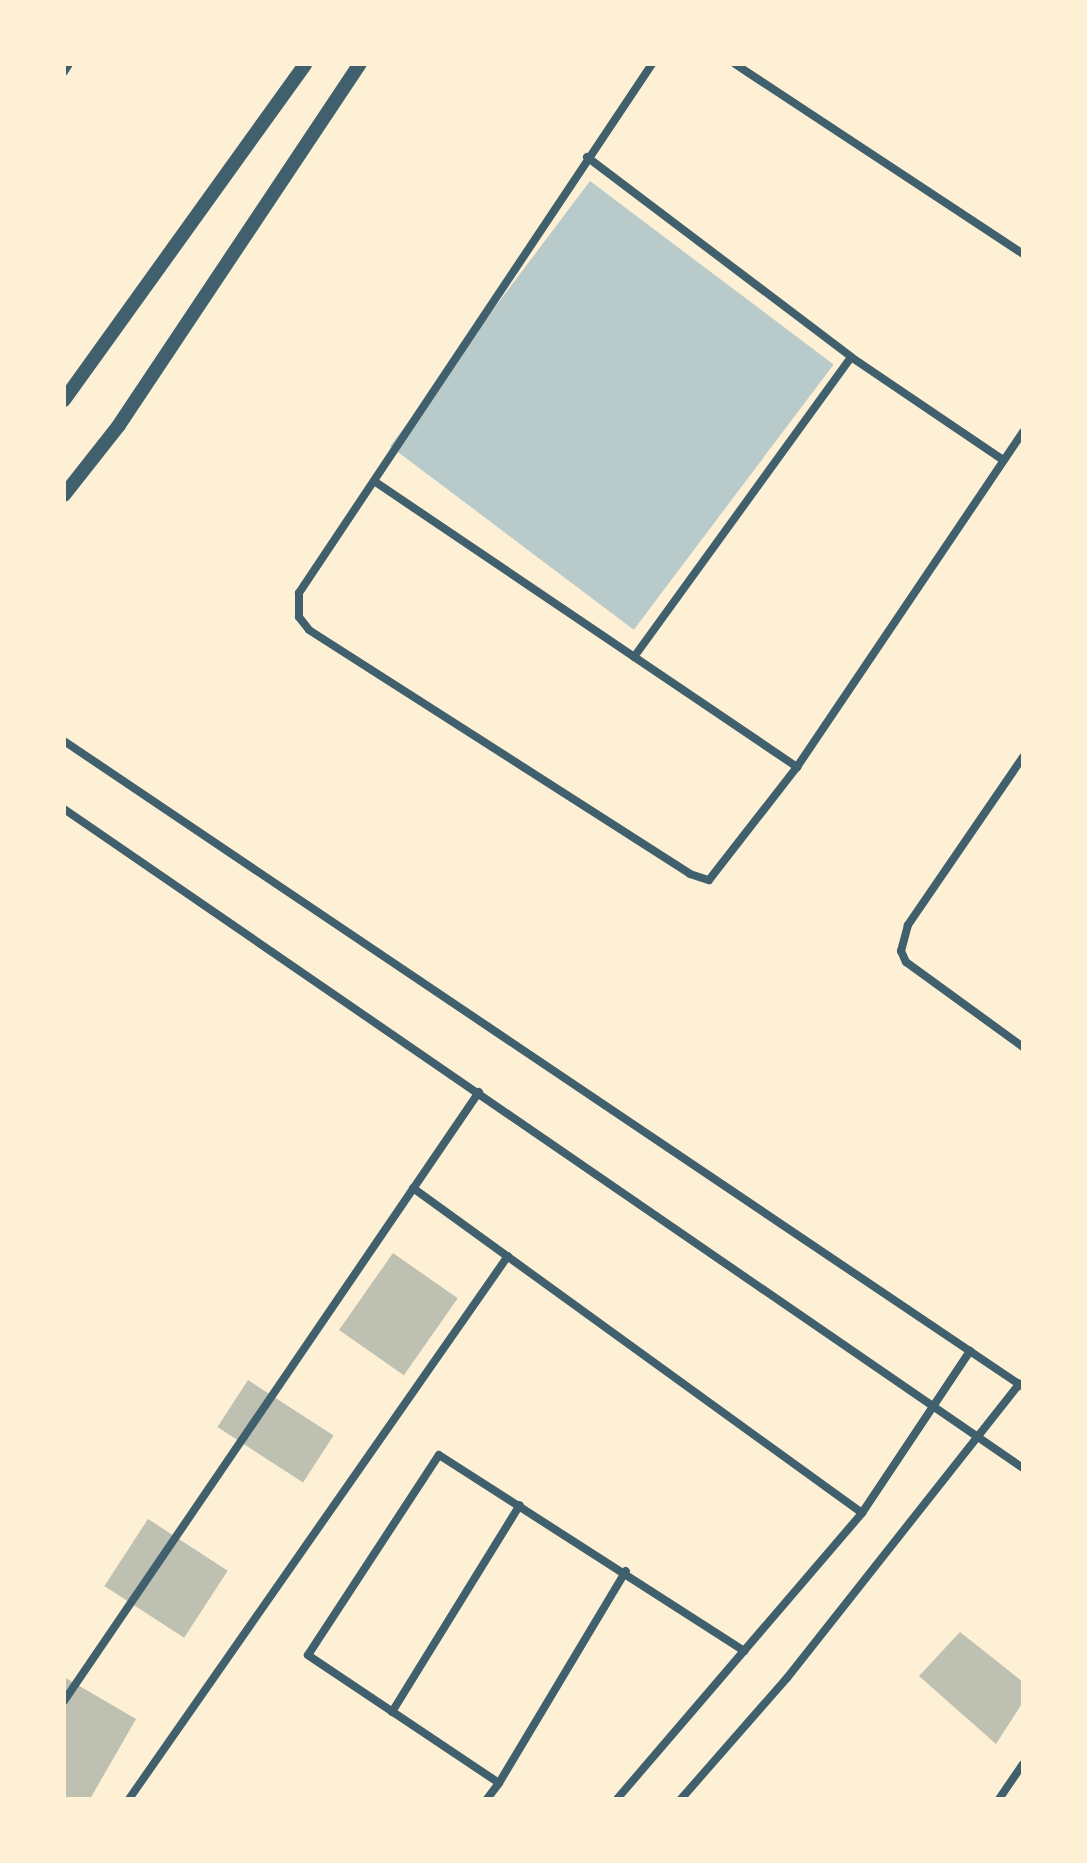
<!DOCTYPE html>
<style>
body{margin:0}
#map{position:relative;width:1087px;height:1863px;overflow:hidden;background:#fdf0d5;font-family:Roboto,sans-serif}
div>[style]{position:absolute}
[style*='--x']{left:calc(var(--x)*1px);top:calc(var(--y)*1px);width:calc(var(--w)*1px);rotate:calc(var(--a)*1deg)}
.green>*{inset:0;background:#b9caca;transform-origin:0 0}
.building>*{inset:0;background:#bec0b2;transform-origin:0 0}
.minor>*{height:8px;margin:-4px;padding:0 4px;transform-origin:4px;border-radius:4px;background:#3f606c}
.tertiary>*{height:14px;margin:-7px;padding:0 7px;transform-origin:7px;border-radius:7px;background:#3f606c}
span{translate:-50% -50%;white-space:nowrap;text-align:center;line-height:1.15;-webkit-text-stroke:7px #fdf0d5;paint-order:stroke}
.frame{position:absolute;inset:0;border:66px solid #fdf0d5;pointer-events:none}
</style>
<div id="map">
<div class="green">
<i style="left:590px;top:181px;width:305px;height:332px;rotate:37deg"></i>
</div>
<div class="building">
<i style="left:393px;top:1253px;width:79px;height:94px;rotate:35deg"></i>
<i style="left:248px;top:1380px;width:102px;height:56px;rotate:33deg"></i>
<i style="left:148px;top:1519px;width:95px;height:80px;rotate:33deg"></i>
<i style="clip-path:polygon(960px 1632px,1023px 1682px,1023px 1702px,996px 1744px,919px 1676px)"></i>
<i style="clip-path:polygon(64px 1677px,136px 1719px,90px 1799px,64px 1799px)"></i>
</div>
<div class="minor">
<i style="--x:652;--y:64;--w:636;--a:123.72"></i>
<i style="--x:299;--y:593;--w:24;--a:90"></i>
<i style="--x:299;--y:617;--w:16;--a:52"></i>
<i style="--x:309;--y:630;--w:452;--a:32.6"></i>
<i style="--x:690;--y:874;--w:20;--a:18"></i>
<i style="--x:709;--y:880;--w:143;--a:-52.1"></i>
<i style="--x:797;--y:767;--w:404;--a:-56"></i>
<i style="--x:735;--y:64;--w:345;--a:33.4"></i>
<i style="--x:64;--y:72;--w:9;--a:-58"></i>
<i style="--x:587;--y:157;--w:331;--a:37.1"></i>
<i style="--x:851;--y:357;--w:184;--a:34.1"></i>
<i style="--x:374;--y:481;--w:511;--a:34.06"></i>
<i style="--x:634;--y:657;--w:370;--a:-54.1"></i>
<i style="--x:64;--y:741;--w:1156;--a:33.96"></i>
<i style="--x:1023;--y:757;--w:204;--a:124.4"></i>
<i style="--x:908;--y:925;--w:27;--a:105"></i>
<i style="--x:901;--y:951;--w:12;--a:66"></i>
<i style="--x:906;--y:962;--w:145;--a:36"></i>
<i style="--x:64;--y:809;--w:1164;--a:34.5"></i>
<i style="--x:413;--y:1188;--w:554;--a:35.9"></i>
<i style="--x:64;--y:1701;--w:737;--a:-55.73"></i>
<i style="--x:392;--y:1712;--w:243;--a:-58.3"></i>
<i style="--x:499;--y:1783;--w:247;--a:-59.1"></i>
<i style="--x:129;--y:1799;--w:662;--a:-55.09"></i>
<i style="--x:487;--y:1799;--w:20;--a:-53"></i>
<i style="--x:499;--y:1783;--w:230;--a:-146.2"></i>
<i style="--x:308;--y:1655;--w:239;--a:-56.8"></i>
<i style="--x:439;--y:1455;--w:363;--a:32.7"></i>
<i style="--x:617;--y:1799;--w:377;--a:-49.4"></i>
<i style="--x:862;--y:1513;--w:195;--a:-56.3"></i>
<i style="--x:681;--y:1799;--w:161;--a:-48.8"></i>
<i style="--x:787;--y:1678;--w:375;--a:-51.7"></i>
<i style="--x:999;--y:1799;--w:42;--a:-55.6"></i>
</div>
<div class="tertiary">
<i style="--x:64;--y:400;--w:413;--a:-54.3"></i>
<i style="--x:64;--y:495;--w:89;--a:-51.8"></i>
<i style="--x:119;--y:425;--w:434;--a:-56.3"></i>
</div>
<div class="frame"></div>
</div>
